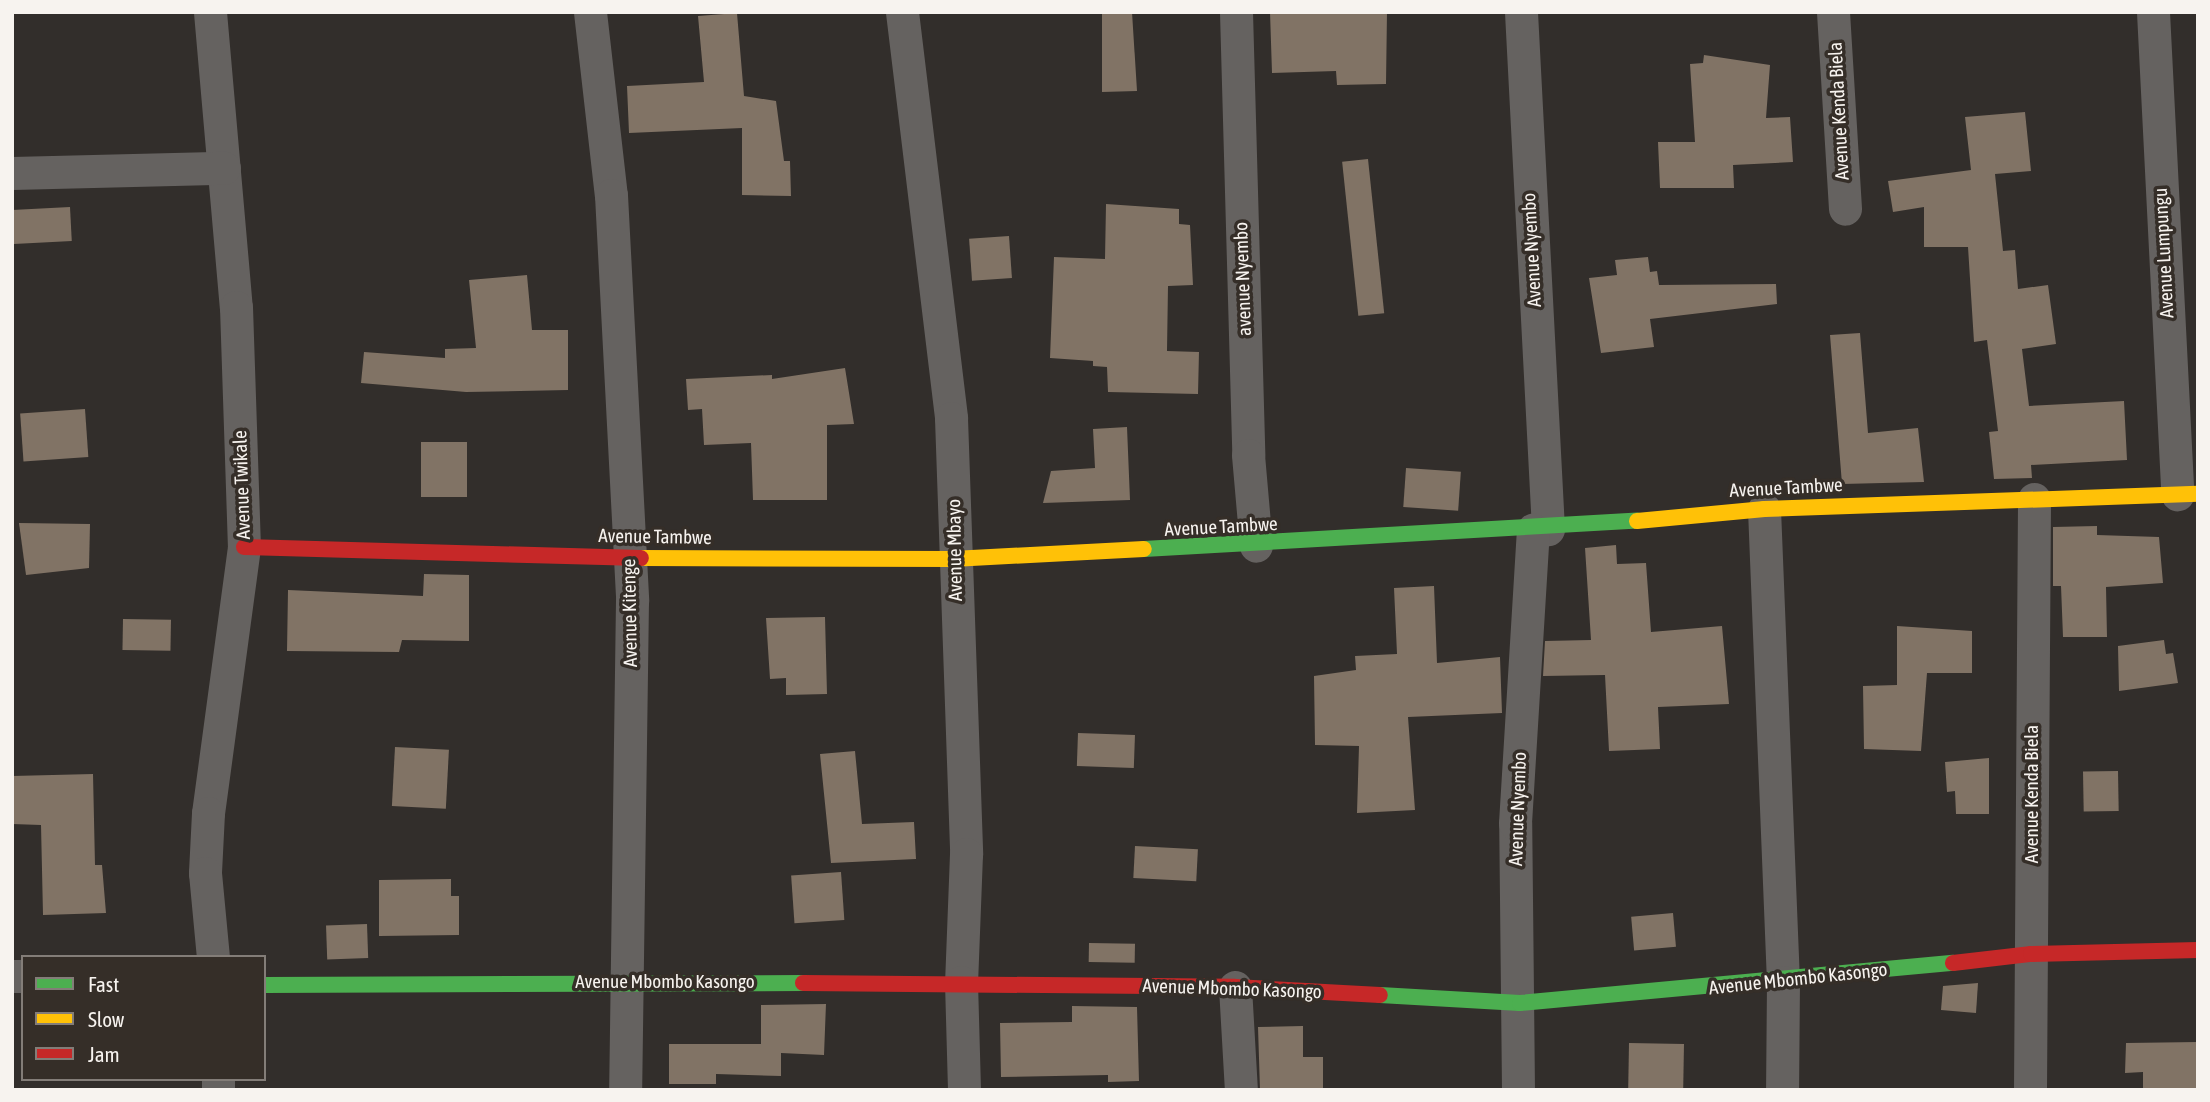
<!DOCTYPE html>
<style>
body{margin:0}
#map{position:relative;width:2210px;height:1102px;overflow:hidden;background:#322e2b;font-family:"Asap Condensed",sans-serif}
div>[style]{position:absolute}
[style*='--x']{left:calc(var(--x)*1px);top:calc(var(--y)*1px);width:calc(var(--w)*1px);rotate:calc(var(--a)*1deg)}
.building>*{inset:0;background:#817365;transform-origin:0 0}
.street>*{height:33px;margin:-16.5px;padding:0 16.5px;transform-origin:16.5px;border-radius:16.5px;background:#656260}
.fast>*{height:16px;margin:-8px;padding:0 8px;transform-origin:8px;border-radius:8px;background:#4caf50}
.slow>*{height:16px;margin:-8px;padding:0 8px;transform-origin:8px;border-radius:8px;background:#ffc107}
.jam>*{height:16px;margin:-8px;padding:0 8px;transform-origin:8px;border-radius:8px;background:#c62828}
span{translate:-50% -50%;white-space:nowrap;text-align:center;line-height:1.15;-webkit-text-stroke:7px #352e28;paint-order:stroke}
.street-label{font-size:19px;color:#f7f3ef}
.frame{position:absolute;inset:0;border:14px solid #f7f3ef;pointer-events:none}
.legend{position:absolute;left:21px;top:955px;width:245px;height:126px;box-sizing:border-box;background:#352e28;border:2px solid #837d78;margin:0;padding:9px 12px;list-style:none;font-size:21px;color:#f7f3ef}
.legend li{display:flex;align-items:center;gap:14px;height:35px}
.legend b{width:35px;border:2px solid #837d78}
</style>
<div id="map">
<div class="building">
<i style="clip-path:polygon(1102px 12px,1132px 12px,1137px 91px,1102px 92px)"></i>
<i style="clip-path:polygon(1270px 12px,1387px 12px,1386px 84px,1337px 85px,1336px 71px,1272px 73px)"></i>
<i style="clip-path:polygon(737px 13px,744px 96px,776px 101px,784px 161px,790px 161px,791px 196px,742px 195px,742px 128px,629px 133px,627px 86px,704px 82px,698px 16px)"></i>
<i style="clip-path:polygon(1704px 55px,1770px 65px,1766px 118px,1790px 117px,1793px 162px,1733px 165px,1734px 188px,1660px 188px,1658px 142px,1695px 142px,1690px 64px,1703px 63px)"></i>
<i style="clip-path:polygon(2025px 112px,2031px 171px,1995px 174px,2003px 251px,2015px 250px,2018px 289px,2048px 285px,2056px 344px,2022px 349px,2029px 406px,2124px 401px,2127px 460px,2031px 465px,2032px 478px,1994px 479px,1989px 432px,1998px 431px,1987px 340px,1974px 342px,1968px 247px,1924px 247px,1924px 207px,1893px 212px,1888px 181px,1971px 170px,1965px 117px)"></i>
<i style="left:1368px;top:159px;width:155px;height:26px;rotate:84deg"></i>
<i style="clip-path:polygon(1106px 204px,1179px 209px,1179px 224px,1190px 225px,1193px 285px,1168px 286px,1167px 351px,1199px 352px,1198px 394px,1108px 392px,1107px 367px,1093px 366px,1093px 361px,1050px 358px,1054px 257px,1105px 259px)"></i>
<i style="left:70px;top:207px;width:34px;height:58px;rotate:87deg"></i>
<i style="left:1009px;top:236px;width:42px;height:40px;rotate:86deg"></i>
<i style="clip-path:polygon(1648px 257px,1650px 272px,1657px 271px,1659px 285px,1776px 284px,1777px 304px,1650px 319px,1654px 347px,1601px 353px,1589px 278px,1617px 275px,1615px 260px)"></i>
<i style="clip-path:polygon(527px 275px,532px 330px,568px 330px,568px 390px,466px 392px,361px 383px,364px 352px,445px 358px,445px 349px,476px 348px,469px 280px)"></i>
<i style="clip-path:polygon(1860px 333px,1868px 433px,1918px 428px,1924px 482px,1842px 484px,1830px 335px)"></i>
<i style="clip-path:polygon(845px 368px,854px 424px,827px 425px,827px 500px,753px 500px,751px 443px,704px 445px,702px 409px,688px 410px,686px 379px,772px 375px,772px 379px)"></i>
<i style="left:85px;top:409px;width:48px;height:65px;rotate:86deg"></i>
<i style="clip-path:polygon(1127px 427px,1130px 500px,1043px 503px,1051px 471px,1095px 468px,1093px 429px)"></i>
<i style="left:421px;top:442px;width:46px;height:55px"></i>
<i style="left:1406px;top:468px;width:55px;height:39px;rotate:4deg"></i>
<i style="clip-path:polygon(19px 523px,90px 524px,89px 568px,26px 575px)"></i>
<i style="clip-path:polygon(2097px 526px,2097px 535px,2159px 537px,2163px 583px,2106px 587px,2107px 637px,2063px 637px,2061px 586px,2053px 586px,2053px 527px)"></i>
<i style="clip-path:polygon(1616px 545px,1617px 564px,1646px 563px,1651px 632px,1722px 626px,1729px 704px,1658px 707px,1660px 749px,1609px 751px,1605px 675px,1543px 676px,1545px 641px,1591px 640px,1585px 548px)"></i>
<i style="clip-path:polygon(424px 574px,469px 575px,469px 641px,402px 640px,399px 652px,287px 651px,288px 590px,423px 596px)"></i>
<i style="clip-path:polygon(1434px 586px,1437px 663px,1500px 657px,1502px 713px,1408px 717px,1415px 810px,1357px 813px,1359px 746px,1315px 745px,1314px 676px,1356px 670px,1355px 656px,1397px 654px,1394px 588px)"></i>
<i style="clip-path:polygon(825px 617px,827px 694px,786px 695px,786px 678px,770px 679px,766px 618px)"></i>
<i style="left:123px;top:619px;width:48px;height:31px;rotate:1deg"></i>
<i style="clip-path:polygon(1897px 626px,1972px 631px,1972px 673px,1927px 673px,1921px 751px,1864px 749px,1863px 686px,1897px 685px)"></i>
<i style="clip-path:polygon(2164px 640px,2166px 654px,2173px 653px,2178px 683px,2119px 691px,2118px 646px)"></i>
<i style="left:1078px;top:733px;width:57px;height:33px;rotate:2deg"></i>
<i style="left:395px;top:747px;width:54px;height:59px;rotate:3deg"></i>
<i style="clip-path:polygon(855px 751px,862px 824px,914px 822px,916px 859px,831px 863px,820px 754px)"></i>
<i style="clip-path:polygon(1989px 758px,1989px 814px,1956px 814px,1955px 791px,1947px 792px,1945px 762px)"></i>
<i style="left:2118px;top:771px;width:40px;height:35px;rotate:89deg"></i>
<i style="clip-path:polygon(93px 774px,95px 865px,102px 865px,106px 913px,43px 915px,41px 825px,12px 824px,12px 776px)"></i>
<i style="left:1135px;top:846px;width:63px;height:32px;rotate:3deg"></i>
<i style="left:841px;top:872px;width:48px;height:50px;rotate:86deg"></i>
<i style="clip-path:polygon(451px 879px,451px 896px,459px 896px,459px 935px,379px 936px,379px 880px)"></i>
<i style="left:1673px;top:913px;width:34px;height:42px;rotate:85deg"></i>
<i style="left:367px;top:924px;width:34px;height:41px;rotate:88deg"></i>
<i style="left:1089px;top:943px;width:46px;height:19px;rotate:1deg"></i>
<i style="clip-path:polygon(1978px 983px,1976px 1013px,1941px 1010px,1943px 986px)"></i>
<i style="clip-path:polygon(826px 1004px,824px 1055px,781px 1053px,781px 1076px,716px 1074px,716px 1084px,669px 1084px,669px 1044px,761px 1044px,761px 1005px)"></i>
<i style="clip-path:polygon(1072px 1006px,1137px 1007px,1139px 1081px,1108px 1082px,1108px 1075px,1001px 1077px,1000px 1023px,1072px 1022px)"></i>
<i style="clip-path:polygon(1303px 1026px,1303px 1057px,1323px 1057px,1323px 1090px,1260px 1090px,1258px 1027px)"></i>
<i style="clip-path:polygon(2198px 1042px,2198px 1090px,2143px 1090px,2143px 1072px,2125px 1073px,2126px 1043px)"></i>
<i style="left:1629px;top:1043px;width:55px;height:47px;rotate:1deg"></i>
</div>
<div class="street">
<i style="--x:210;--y:12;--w:296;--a:85"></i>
<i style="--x:236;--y:307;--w:240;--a:88.1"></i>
<i style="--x:244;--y:547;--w:268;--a:97.7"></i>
<i style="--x:208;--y:813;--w:60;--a:92.9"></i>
<i style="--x:205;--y:873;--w:84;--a:84.6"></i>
<i style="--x:590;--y:12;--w:184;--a:83.5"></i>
<i style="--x:611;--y:195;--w:406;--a:87"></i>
<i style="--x:632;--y:600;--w:490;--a:90.8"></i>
<i style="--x:902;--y:12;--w:409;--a:83.1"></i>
<i style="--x:951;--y:418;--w:436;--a:88"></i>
<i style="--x:966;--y:854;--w:128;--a:92.2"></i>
<i style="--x:961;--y:982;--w:108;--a:88.4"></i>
<i style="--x:1236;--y:12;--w:443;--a:88.4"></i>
<i style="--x:1248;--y:455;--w:91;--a:85"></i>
<i style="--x:1521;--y:12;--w:518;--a:87.01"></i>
<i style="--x:1833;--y:12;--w:197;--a:86.5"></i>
<i style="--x:2153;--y:12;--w:483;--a:87.1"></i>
<i style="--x:12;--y:173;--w:212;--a:-1.4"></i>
<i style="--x:1764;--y:509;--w:473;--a:87.7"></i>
<i style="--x:1783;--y:982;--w:108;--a:90.5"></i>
<i style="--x:12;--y:976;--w:11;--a:0"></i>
<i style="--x:1235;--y:987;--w:103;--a:86.7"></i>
<i style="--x:218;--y:1079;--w:11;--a:90"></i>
<i style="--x:1518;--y:1090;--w:267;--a:-90.6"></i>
<i style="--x:1515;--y:823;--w:294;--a:-86.5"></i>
<i style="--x:2030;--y:1090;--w:591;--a:-89.61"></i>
</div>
<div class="fast">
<i style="--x:1144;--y:549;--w:494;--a:-3.3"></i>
<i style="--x:264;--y:985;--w:539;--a:-0.21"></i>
<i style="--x:1380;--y:995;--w:140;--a:3.3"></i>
<i style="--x:1520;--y:1003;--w:435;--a:-5.3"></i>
</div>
<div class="slow">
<i style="--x:1637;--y:521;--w:128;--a:-5.4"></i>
<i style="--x:1764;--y:509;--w:434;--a:-2"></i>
<i style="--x:641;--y:558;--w:312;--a:0.2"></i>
<i style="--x:953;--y:559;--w:191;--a:-3"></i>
</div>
<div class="jam">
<i style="--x:244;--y:547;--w:397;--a:1.6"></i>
<i style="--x:1953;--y:963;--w:79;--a:-6.6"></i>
<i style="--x:2031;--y:954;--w:167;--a:-1.4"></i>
<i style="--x:803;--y:983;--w:432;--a:0.5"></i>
<i style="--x:1235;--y:987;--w:145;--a:3.2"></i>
</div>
<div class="street-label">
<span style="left:1839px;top:111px;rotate:-93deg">Avenue Kenda Biela</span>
<span style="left:1532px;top:250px;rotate:-93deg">Avenue Nyembo</span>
<span style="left:2164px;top:253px;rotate:-93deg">Avenue Lumpungu</span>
<span style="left:1243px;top:279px;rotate:-92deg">avenue Nyembo</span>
<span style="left:242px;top:485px;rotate:-92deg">Avenue Twikale</span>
<span style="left:1786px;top:488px;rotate:-3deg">Avenue Tambwe</span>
<span style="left:1221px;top:527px;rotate:-3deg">Avenue Tambwe</span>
<span style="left:655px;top:537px;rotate:1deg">Avenue Tambwe</span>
<span style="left:955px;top:550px;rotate:-91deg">Avenue Mbayo</span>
<span style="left:630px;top:613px;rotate:-91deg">Avenue Kitenge</span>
<span style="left:2032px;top:794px;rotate:-90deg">Avenue Kenda Biela</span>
<span style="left:1518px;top:809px;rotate:-88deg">Avenue Nyembo</span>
<span style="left:1798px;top:979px;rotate:-6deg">Avenue Mbombo Kasongo</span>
<span style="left:665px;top:982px">Avenue Mbombo Kasongo</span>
<span style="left:1232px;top:989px;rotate:2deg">Avenue Mbombo Kasongo</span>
</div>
<div class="frame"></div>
<ul class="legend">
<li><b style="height:9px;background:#4caf50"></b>Fast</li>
<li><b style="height:9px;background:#ffc107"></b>Slow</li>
<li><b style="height:9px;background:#c62828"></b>Jam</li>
</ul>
</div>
